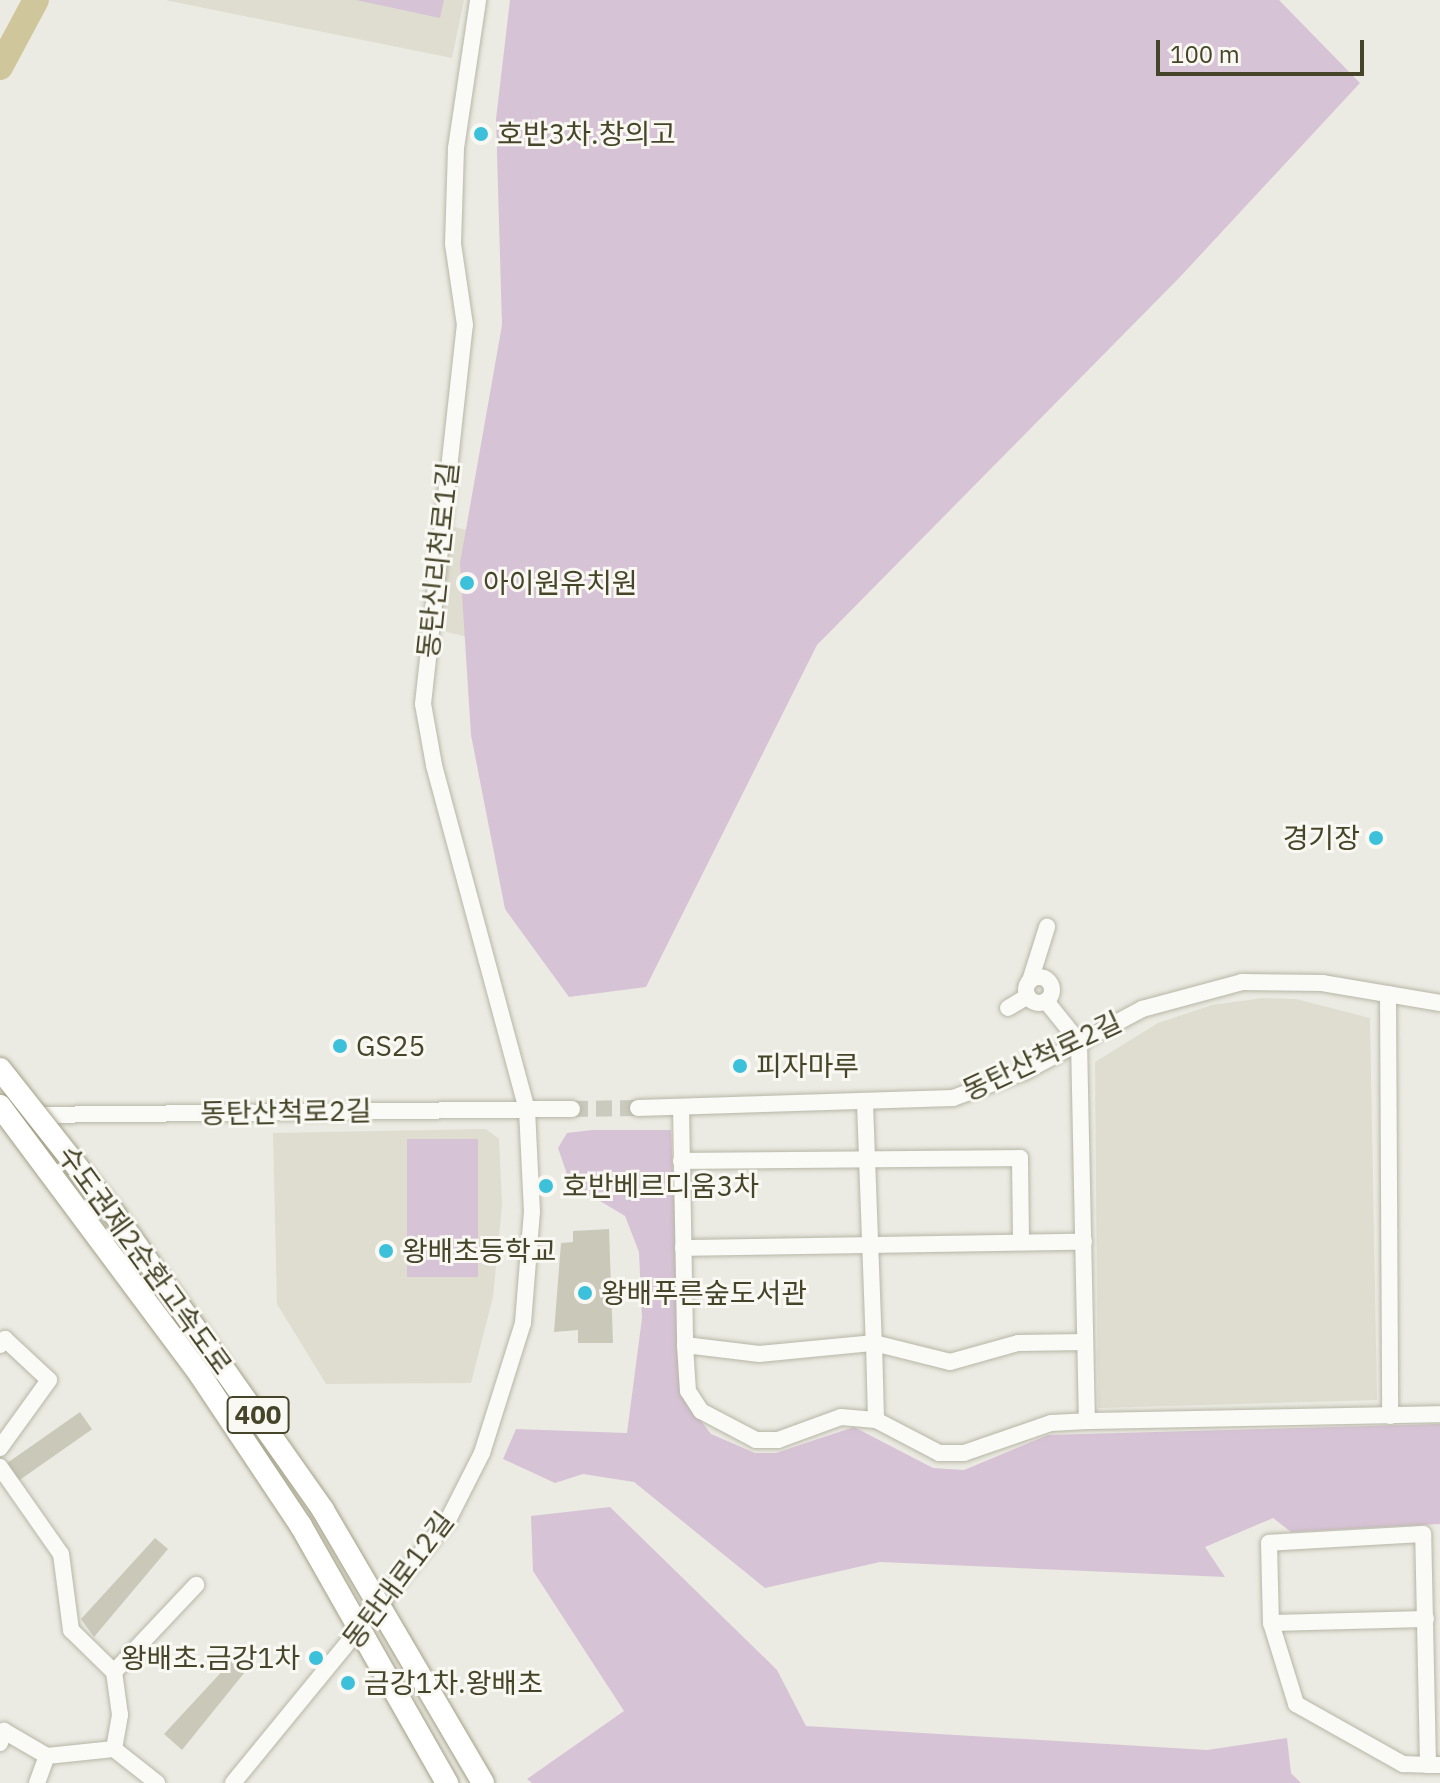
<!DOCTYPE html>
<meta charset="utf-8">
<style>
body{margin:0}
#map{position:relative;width:1440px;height:1783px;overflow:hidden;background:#ecebe3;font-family:"IBM Plex Sans","Noto Sans KR",sans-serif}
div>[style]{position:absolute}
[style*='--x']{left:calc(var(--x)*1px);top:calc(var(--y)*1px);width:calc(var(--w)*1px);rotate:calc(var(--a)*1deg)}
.built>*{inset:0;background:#deddd0;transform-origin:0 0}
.green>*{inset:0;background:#d7c3d6;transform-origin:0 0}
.river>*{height:26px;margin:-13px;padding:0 13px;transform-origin:13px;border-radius:13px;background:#cfc69b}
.building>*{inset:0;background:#cac9b9;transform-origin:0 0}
.minor-tunnel>*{height:16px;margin-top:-8px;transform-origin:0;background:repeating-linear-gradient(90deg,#cbcabe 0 16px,transparent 0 24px)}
.roads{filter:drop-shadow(0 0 2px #b7b6a7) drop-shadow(0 0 2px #b7b6a7)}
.minor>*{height:16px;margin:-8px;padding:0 8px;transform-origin:8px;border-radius:8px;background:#fafaf6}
.minor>.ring{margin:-8px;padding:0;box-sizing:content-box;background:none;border:16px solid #fafaf6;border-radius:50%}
.bridges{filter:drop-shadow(0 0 2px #a4a288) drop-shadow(0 0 2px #a4a288)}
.highway-bridge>*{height:22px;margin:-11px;padding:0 11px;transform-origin:11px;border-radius:11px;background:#fff}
.dots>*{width:22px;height:22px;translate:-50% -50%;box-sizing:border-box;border:4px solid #f9f8f3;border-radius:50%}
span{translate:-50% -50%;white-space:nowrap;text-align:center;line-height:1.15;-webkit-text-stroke:6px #f9f8f3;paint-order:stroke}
.shield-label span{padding:2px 6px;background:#f9f8f3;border:2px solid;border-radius:6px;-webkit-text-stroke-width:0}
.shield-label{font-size:26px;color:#464529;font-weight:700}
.poi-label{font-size:28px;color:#464529}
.left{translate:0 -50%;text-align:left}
.right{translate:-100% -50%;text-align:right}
.street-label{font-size:28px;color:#464529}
.scale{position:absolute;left:1156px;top:40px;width:208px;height:36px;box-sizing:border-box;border:4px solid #464529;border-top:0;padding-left:10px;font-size:24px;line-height:28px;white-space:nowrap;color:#464529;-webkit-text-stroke:6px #f9f8f3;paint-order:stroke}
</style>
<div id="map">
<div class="built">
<i style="clip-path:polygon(165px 0,464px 0,452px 58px)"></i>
<i style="left:454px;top:527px;width:45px;height:104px;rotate:13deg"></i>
<i style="clip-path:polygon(1263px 998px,1296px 999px,1370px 1018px,1377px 1400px,1098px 1408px,1095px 1062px,1158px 1023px,1212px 1005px)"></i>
<i style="clip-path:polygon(486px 1129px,499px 1139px,502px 1205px,493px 1297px,471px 1383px,326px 1384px,277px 1304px,273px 1133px)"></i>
</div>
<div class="green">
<i style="clip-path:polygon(356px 0,444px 0,440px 18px)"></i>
<i style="clip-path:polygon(510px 0,1279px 0,1360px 83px,1180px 277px,817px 645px,646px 987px,569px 997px,505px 909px,471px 735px,460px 563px,502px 325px,496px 119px)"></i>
<i style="clip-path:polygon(592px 1130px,671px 1130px,683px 1397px,711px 1434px,755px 1453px,776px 1453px,854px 1427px,933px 1468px,964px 1470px,1048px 1435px,1440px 1424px,1440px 1524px,1291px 1532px,1273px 1518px,1205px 1547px,1225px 1577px,880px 1562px,765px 1588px,634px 1482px,583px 1474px,555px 1483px,503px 1459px,516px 1429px,627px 1433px,642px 1318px,639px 1252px,625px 1216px,570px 1183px,558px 1148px,567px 1133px)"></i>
<i style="left:478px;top:1139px;width:138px;height:71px;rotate:90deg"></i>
<i style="clip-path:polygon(610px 1507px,777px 1670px,806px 1726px,1207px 1750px,1287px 1738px,1291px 1773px,1301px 1783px,532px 1783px,527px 1779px,624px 1711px,533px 1571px,531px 1516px)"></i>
</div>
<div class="river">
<i style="--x:0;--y:67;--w:76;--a:-61.8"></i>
</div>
<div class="building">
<i style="clip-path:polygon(609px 1229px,613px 1343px,578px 1343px,578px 1330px,554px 1332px,561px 1243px,573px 1242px,573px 1231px)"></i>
<i style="left:80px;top:1412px;width:21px;height:91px;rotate:55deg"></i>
<i style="clip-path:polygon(155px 1538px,168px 1549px,94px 1637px,81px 1619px)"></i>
<i style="clip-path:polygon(239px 1653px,249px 1667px,182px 1750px,164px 1734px)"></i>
</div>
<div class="minor-tunnel">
<i style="--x:572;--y:1109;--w:66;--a:-0.9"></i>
</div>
<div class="roads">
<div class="minor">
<i class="ring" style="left:1026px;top:977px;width:10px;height:10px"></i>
<i style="--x:1030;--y:981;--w:57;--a:-72.5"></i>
<i style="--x:1388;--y:994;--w:422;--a:89.7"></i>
<i style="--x:1046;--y:1001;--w:53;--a:51.2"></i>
<i style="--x:1079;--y:1042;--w:379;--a:88.8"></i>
<i style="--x:1087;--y:1421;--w:353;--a:-1.1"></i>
<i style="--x:1008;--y:1008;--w:23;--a:-31"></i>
<i style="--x:865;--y:1103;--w:240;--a:87.9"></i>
<i style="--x:874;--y:1343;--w:78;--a:14"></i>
<i style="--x:950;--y:1362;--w:71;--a:-15.6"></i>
<i style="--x:1018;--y:1343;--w:67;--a:-0.9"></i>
<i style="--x:681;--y:1107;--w:238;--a:89"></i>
<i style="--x:685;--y:1345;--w:75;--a:6.9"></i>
<i style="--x:759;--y:1354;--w:116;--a:-5.5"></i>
<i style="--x:874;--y:1343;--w:77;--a:88.5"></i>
<i style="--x:876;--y:1420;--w:71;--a:27.6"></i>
<i style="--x:939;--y:1453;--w:25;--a:0"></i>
<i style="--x:964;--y:1453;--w:92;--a:-19"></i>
<i style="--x:1051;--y:1423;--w:36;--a:-3"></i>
<i style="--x:638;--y:1108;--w:315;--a:-1.8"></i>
<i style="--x:953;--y:1098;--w:78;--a:-20.3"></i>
<i style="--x:1026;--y:1071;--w:132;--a:-28.1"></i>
<i style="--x:1142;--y:1009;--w:104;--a:-15.1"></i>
<i style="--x:1242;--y:982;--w:80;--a:0.7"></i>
<i style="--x:1322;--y:983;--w:120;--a:9.6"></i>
<i style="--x:30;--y:1115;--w:542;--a:-0.63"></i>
<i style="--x:681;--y:1161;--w:339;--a:-0.5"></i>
<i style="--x:1020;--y:1158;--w:84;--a:89.3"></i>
<i style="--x:683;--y:1248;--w:401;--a:-0.9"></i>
<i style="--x:0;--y:1345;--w:8;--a:-50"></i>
<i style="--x:5;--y:1339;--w:60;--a:43"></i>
<i style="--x:49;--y:1380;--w:84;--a:125.8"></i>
<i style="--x:685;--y:1345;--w:46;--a:86.3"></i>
<i style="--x:688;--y:1391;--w:24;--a:57"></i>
<i style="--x:701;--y:1411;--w:62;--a:27.8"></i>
<i style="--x:756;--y:1440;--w:22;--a:0"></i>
<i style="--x:778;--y:1440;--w:67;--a:-20.1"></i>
<i style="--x:841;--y:1417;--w:35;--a:5"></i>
<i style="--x:0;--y:1467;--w:106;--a:55"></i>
<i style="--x:61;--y:1554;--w:77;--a:82.5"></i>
<i style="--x:71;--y:1630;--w:60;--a:44.3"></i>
<i style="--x:1271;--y:1623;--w:155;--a:-1.5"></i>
<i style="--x:0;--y:1743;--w:13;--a:-72"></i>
<i style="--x:4;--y:1731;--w:50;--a:30.2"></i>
<i style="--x:47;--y:1756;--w:67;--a:-6"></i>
<i style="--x:114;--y:1749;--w:55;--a:38.3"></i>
<i style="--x:114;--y:1749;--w:35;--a:-80"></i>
<i style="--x:120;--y:1715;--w:43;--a:-97.9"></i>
<i style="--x:114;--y:1672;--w:120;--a:-46.7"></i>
<i style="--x:1428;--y:1765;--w:231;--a:-91.2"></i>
<i style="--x:1423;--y:1534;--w:154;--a:176.7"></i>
<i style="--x:1269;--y:1543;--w:80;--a:88.6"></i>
<i style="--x:1271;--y:1623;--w:85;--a:72.8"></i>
<i style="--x:1296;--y:1704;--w:123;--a:29.3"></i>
<i style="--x:1403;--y:1764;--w:25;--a:2"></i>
<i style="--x:1428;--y:1765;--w:12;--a:0"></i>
<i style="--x:37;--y:1783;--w:29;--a:-70"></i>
<i style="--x:233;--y:1783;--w:340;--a:-50.7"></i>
<i style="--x:448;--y:1520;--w:75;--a:-63.1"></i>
<i style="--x:482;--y:1453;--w:136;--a:-72.5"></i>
<i style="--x:523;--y:1323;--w:111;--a:-85.4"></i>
<i style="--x:532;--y:1212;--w:102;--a:-92.8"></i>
<i style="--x:527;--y:1110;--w:357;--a:-105.1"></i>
<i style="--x:434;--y:765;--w:62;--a:-100.2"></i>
<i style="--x:423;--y:704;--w:381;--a:-83.7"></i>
<i style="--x:465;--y:325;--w:82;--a:-98.4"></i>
<i style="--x:453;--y:244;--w:96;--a:-88.2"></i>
<i style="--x:456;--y:148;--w:150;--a:-81.5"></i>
</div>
</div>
<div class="bridges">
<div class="highway-bridge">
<i style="--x:0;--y:1069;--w:182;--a:51.7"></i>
<i style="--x:113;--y:1212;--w:365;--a:54.8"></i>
<i style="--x:323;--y:1510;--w:316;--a:59.6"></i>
<i style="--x:0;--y:1106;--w:337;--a:53.3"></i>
<i style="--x:201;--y:1376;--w:180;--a:56.3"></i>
<i style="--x:301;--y:1526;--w:296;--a:60.4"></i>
</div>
</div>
<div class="dots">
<i style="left:481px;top:134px;background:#3dc1db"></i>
<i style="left:467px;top:583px;background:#3dc1db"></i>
<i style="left:1376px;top:838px;background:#3dc1db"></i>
<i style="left:340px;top:1046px;background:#3dc1db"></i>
<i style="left:740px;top:1066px;background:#3dc1db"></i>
<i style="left:546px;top:1186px;background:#3dc1db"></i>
<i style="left:386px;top:1251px;background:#3dc1db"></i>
<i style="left:585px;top:1293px;background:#3dc1db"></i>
<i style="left:316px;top:1658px;background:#3dc1db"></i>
<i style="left:348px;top:1683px;background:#3dc1db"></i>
</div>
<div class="shield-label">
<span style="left:258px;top:1415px">400</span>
</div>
<div class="poi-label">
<span class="left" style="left:497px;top:134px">호반3차.창의고</span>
<span class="left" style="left:483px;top:583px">아이원유치원</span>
<span class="right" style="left:1360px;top:838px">경기장</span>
<span class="left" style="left:356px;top:1046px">GS25</span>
<span class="left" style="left:756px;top:1066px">피자마루</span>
<span class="left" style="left:562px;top:1186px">호반베르디움3차</span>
<span class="left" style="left:402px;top:1251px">왕배초등학교</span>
<span class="left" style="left:601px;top:1293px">왕배푸른숲도서관</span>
<span class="right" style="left:300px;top:1658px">왕배초.금강1차</span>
<span class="left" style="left:364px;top:1683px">금강1차.왕배초</span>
</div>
<div class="street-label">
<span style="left:438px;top:560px;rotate:-84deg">동탄신리천로1길</span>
<span style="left:1042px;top:1056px;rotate:-25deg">동탄산척로2길</span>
<span style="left:286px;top:1112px;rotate:-1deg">동탄산척로2길</span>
<span style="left:145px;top:1260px;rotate:54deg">수도권제2순환고속도로</span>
<span style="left:398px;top:1580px;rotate:-53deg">동탄대로12길</span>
</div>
<div class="scale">100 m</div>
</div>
